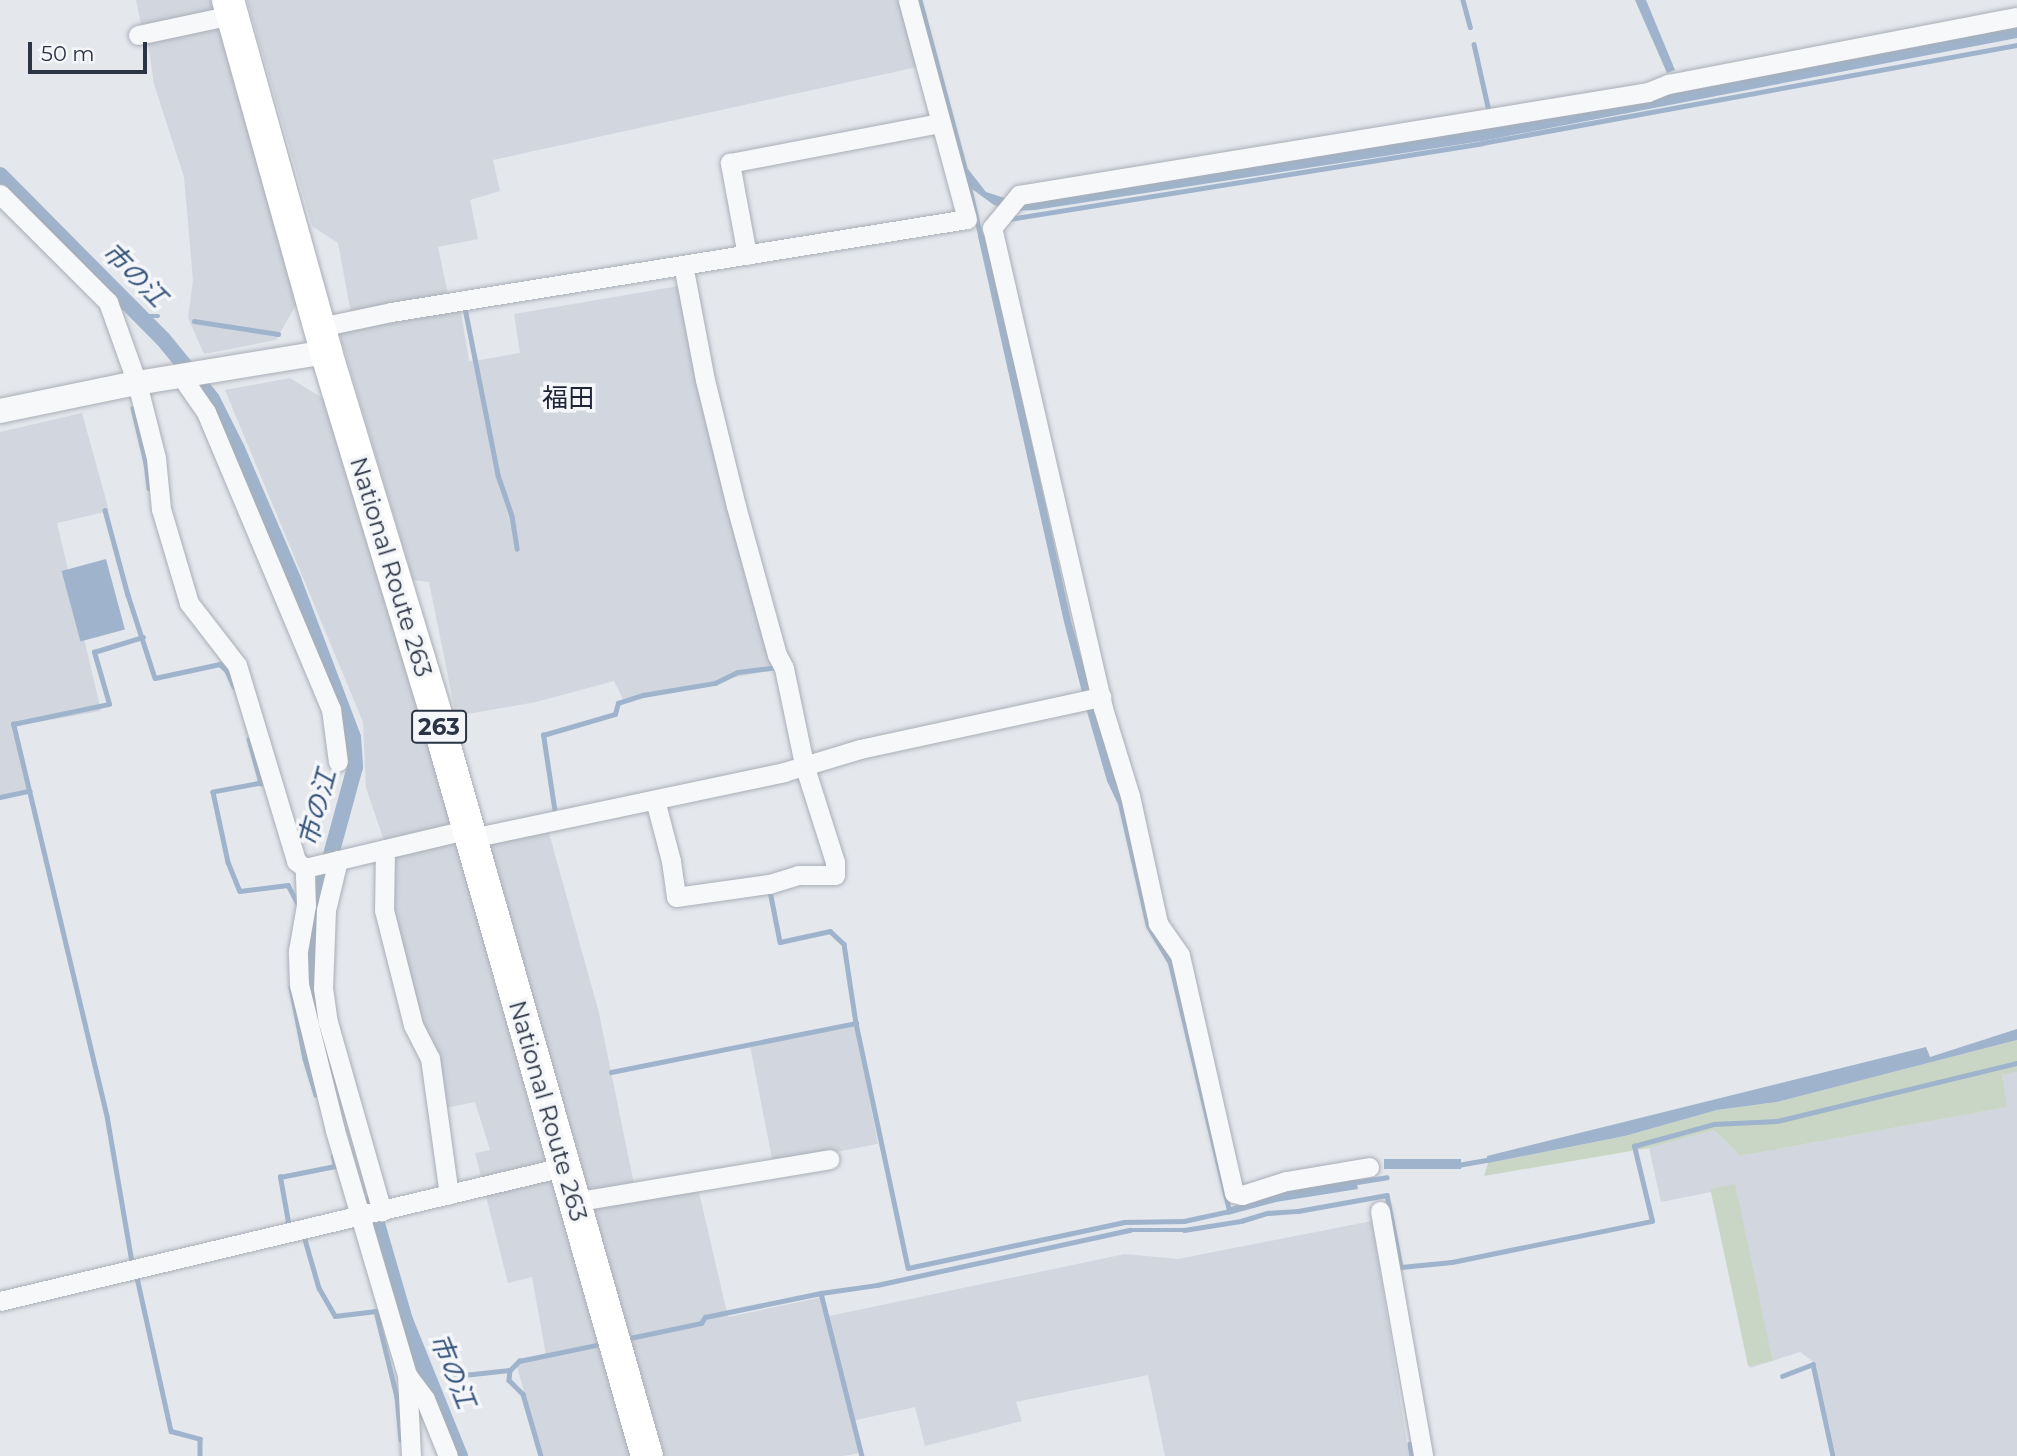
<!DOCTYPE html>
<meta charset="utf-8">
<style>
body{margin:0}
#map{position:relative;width:2017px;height:1456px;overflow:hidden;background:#e4e7ec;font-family:Montserrat,"Noto Sans JP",sans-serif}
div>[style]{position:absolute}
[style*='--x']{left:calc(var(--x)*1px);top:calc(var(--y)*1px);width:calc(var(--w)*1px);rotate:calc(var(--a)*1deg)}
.built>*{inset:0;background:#d2d6de;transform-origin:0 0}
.green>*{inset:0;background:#c9d6c5;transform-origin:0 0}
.water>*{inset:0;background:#9fb4cc;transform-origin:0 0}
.stream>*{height:4.5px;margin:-2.25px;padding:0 2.25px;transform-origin:2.25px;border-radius:2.25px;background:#9fb4cc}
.canal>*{height:16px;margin:-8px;padding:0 8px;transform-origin:8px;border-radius:8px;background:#9fb4cc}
.roads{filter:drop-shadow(0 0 2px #a9aeb7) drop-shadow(0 0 2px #a9aeb7)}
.minor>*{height:19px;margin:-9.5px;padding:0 9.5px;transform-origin:9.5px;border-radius:9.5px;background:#f7f8fa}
.tertiary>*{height:24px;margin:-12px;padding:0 12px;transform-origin:12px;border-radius:12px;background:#f7f8fa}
.trunk>*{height:32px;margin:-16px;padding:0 16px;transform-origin:16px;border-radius:16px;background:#fff}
span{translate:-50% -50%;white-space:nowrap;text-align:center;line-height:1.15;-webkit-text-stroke:7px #f4f6f9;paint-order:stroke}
.shield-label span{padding:2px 5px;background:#f4f6f9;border:2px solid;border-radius:5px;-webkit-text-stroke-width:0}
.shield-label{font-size:23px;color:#2b3445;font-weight:700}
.street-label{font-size:24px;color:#2b3445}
.water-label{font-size:26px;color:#34527a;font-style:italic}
.neighbourhood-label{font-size:26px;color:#1d2536}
.scale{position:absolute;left:28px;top:42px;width:119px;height:32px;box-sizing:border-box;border:4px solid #2b3445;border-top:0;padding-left:9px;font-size:21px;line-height:24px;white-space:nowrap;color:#2b3445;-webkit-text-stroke:5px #f4f6f9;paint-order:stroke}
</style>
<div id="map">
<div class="built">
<i style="clip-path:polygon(136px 0,217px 0,269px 181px,296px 305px,276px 340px,204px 354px,188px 318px,193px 280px,184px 177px,154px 84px,146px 29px,142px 29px)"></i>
<i style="clip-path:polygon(247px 0,901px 0,917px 67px,493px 160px,500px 191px,470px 200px,478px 239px,438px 247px,449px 299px,351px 313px,338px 243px,312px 226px)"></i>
<i style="clip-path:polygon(679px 286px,698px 383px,773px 670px,623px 699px,614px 681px,536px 702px,456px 716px,429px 582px,413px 580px,339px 332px,460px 307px,469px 361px,480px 360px,520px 353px,514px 314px)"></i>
<i style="clip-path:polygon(290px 378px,329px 402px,373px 541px,634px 1456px,542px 1456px,516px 1363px,546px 1355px,532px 1277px,508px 1283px,475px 1153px,490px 1150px,475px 1102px,435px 1110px,385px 909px,389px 855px,366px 788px,363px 722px,225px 390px)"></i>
<i style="clip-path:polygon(82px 413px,109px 511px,57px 523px,101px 711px,16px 726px,30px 789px,0 795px,0 432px)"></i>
<i style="clip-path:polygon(547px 826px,599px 1013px,637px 1199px,698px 1188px,728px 1317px,823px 1297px,829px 1316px,1125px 1254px,1178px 1259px,1372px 1221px,1409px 1456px,1165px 1456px,1148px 1375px,1016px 1402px,1022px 1421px,925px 1446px,915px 1407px,852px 1421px,859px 1453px,843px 1456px,663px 1456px,483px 839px)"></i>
<i style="left:855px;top:1025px;width:121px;height:107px;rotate:79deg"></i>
<i style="clip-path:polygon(2017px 1072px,2017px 1456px,1836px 1456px,1815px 1363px,1800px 1352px,1750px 1368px,1711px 1192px,1661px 1202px,1649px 1148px,1714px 1130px,1740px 1156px,2006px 1107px,2002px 1075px)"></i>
</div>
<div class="green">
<i style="clip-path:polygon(2017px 1040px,2017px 1072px,2002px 1075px,2007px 1107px,1740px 1156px,1714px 1130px,1649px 1148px,1484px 1176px,1488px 1163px,1625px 1136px,1717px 1110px,1777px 1102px)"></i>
<i style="left:1735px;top:1184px;width:181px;height:25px;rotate:78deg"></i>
</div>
<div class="water">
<i style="clip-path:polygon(1635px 0,1646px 0,1675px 70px,1667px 73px)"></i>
<i style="clip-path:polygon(2017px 23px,2017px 38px,1482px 141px,1035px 210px,1014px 211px,994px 205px,972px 189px,963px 175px,968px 169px,986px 192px,1017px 202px,1677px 88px)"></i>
<i style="clip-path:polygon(986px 234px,1071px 621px,1090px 689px,1082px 692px,1064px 622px,978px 236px)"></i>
<i style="left:106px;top:559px;width:73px;height:46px;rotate:75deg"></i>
<i style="clip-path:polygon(1094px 706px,1172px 960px,1231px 1207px,1289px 1190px,1355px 1177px,1358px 1189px,1276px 1202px,1228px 1215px,1168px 964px,1146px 927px,1118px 804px,1107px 781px,1086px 708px)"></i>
<i style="clip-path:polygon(2017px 1029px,2017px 1040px,1777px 1102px,1717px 1110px,1625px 1136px,1488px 1163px,1487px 1156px,1926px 1047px,1930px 1057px)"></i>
<i style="left:1461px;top:1159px;width:10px;height:77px;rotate:90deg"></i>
</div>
<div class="stream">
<i style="--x:920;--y:0;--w:181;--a:75"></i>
<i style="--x:1463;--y:0;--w:28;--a:75"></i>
<i style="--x:1474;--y:44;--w:69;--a:77.4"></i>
<i style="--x:968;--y:181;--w:62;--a:76.9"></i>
<i style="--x:1009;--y:219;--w:479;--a:-9.1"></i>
<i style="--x:1482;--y:143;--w:544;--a:-10.38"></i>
<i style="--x:465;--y:308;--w:170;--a:78.8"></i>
<i style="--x:498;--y:475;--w:43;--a:71.1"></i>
<i style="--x:512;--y:516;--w:33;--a:81"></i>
<i style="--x:141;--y:316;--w:17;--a:0"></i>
<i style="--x:194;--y:321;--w:85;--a:8.8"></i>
<i style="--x:133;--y:408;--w:57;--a:76.7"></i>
<i style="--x:146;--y:463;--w:25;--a:83"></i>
<i style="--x:105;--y:510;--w:88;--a:74.9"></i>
<i style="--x:128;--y:595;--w:87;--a:72"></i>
<i style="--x:155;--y:678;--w:66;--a:-12.2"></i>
<i style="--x:220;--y:664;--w:10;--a:45"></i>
<i style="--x:227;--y:671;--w:17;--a:66"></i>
<i style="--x:249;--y:739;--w:46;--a:74.7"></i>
<i style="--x:261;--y:783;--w:49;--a:169.4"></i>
<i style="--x:213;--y:792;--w:72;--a:77.9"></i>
<i style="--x:228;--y:862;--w:31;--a:68"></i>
<i style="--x:240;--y:891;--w:48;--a:-7.1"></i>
<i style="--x:288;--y:885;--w:19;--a:62"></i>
<i style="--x:0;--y:797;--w:30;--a:-12"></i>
<i style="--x:555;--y:814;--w:80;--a:-98.6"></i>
<i style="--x:543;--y:735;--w:75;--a:-16.3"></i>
<i style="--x:615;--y:714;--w:11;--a:-75"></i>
<i style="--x:618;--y:703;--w:26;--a:-18"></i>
<i style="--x:643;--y:695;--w:73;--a:-9.5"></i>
<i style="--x:715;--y:683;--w:25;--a:-26"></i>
<i style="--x:738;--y:672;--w:39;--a:-7"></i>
<i style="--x:770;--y:891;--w:52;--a:78.9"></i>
<i style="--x:780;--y:942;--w:51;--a:-12.4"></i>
<i style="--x:830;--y:931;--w:19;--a:43"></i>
<i style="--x:844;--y:944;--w:80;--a:81.4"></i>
<i style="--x:856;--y:1023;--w:250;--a:78"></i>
<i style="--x:908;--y:1268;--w:221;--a:-12"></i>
<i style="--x:1124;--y:1222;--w:60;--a:-1"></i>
<i style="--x:1184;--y:1221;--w:47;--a:-12.3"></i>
<i style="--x:291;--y:987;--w:73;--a:79"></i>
<i style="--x:305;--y:1059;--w:37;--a:73"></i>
<i style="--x:611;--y:1072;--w:250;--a:-11.3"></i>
<i style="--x:1458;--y:1165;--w:34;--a:-10"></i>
<i style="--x:1351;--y:1183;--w:36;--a:-9"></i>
<i style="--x:292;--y:1226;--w:6;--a:-135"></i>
<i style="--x:288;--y:1222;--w:46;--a:-100.1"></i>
<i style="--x:280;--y:1177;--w:56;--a:-11.3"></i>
<i style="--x:335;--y:1166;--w:10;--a:-101"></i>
<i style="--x:304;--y:1236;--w:54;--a:73.9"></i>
<i style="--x:319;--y:1288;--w:32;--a:60"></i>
<i style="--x:335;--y:1316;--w:41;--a:-7"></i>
<i style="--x:376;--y:1311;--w:89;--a:76.3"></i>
<i style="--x:397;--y:1397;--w:43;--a:84.7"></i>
<i style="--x:132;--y:1265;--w:149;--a:-99.7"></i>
<i style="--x:107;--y:1118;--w:405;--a:-103.4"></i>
<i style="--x:13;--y:724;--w:98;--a:-11.8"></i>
<i style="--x:109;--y:704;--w:54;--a:-106.1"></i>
<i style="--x:94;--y:652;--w:51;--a:-17"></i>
<i style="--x:136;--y:1273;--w:162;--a:77.5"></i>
<i style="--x:171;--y:1431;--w:30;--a:15"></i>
<i style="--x:200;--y:1439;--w:17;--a:90"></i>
<i style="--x:821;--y:1293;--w:168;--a:75.9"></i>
<i style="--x:630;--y:1338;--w:73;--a:-11.9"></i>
<i style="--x:701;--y:1323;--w:7;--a:-56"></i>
<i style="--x:705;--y:1317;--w:118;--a:-11.7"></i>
<i style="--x:821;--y:1293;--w:57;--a:-8.1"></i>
<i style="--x:877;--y:1285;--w:259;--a:-12.3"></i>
<i style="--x:1130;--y:1230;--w:54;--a:0"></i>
<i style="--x:1184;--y:1230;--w:58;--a:-9"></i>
<i style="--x:1241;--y:1221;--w:28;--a:-17"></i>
<i style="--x:1268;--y:1213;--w:30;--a:-4"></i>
<i style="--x:1298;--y:1211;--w:90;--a:-10.2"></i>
<i style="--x:1387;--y:1195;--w:73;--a:79"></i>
<i style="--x:1401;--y:1267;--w:51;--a:-5.6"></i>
<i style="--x:1452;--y:1262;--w:204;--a:-11.6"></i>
<i style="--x:1652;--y:1221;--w:77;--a:-103.5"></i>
<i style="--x:1634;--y:1146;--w:83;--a:-15.4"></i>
<i style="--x:1714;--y:1124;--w:63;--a:-2.7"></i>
<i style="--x:1777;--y:1121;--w:247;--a:-13.6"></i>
<i style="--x:510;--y:1370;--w:13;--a:-45"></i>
<i style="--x:519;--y:1361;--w:79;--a:-11.7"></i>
<i style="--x:1782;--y:1376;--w:33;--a:-21"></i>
<i style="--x:1813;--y:1364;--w:94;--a:77.7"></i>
<i style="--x:445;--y:1377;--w:65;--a:-6.1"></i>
<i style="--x:510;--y:1370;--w:10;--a:96"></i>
<i style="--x:509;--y:1380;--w:20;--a:45"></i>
<i style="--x:523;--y:1394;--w:65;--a:73.8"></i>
<i style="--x:1410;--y:1444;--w:12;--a:81"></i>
</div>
<div class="canal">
<i style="--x:0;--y:175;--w:231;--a:45.2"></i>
<i style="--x:163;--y:339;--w:77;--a:50.8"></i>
<i style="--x:212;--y:399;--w:56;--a:63.4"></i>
<i style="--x:237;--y:449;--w:142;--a:66.7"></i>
<i style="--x:293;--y:579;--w:169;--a:69.2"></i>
<i style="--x:353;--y:737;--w:30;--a:86"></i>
<i style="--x:355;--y:767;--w:144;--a:105.3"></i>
<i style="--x:317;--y:906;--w:37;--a:98"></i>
<i style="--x:312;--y:943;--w:69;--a:87.5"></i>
<i style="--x:315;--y:1012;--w:32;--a:74"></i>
<i style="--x:371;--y:1203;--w:122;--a:73.8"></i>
<i style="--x:405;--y:1320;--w:147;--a:68"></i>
</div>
<div class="roads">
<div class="minor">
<i style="--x:138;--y:35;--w:96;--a:-12"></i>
<i style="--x:0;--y:194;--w:153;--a:45"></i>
<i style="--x:108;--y:302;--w:86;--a:70.3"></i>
<i style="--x:137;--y:383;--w:77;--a:75.8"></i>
<i style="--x:156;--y:458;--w:51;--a:84.4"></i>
<i style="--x:161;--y:509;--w:98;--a:73.4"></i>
<i style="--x:189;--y:603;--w:78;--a:52.3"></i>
<i style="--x:237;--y:665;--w:205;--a:73.2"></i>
<i style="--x:296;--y:861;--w:11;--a:38"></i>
<i style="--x:747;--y:255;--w:94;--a:-100.5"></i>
<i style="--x:730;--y:163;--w:214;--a:-10.8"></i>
<i style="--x:320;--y:327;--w:73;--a:-11.9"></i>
<i style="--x:391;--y:312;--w:583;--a:-9.17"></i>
<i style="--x:967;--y:219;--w:227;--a:-105.1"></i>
<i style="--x:181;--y:376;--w:44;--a:55.2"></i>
<i style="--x:206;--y:412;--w:322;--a:67.2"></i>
<i style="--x:331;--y:709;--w:53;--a:82.5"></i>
<i style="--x:655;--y:800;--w:63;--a:75.3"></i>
<i style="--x:671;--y:861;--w:36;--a:82"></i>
<i style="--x:676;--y:897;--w:94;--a:-8"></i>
<i style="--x:769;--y:884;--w:30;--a:-17"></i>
<i style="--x:798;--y:875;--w:37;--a:0"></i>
<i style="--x:835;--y:875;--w:13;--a:-90"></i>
<i style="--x:835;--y:862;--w:103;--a:-107.6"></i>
<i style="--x:804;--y:764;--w:98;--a:-101.8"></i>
<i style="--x:784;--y:668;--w:15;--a:-118"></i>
<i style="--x:777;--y:655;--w:155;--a:-105.4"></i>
<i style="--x:736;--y:506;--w:130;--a:-103.8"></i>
<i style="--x:705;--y:380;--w:117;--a:-100.8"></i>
<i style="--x:385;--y:849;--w:61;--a:90.9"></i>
<i style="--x:384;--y:910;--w:119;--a:75.8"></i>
<i style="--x:413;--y:1025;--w:37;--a:63"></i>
<i style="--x:430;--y:1058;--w:138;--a:82.1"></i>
<i style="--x:338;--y:860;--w:51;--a:103.5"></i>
<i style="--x:326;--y:910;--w:78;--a:92.2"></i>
<i style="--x:323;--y:988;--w:34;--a:82"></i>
<i style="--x:328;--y:1022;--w:197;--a:74.1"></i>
<i style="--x:1369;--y:1167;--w:84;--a:170.4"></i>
<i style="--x:1286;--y:1181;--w:46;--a:162.3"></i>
<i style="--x:1242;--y:1195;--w:8;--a:-166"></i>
<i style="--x:1234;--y:1193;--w:244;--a:-102.8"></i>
<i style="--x:1180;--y:955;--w:39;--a:-125"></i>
<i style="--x:1158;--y:923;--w:130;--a:-102.4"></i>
<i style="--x:1130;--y:796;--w:92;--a:-107.1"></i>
<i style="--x:1103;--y:708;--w:493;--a:-103"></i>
<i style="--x:992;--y:228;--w:43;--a:-50.7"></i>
<i style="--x:1019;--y:195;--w:637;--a:-9.3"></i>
<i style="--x:1648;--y:92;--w:22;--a:-22"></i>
<i style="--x:1668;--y:84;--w:355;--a:-10.9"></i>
<i style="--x:573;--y:1202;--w:260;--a:-9.5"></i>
<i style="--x:1380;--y:1211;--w:249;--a:80"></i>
<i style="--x:0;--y:1301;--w:579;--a:-13.39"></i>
<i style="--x:407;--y:1375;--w:30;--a:53"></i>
<i style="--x:425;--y:1399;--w:61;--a:68"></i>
<i style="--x:411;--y:1456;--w:81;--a:-92.8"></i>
<i style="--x:407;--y:1375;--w:255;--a:-106.4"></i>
<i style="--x:335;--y:1130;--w:149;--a:-103.9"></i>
<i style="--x:299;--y:985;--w:34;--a:-92"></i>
<i style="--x:298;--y:951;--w:47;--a:-80.1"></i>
<i style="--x:306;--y:905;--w:37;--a:-92"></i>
<i style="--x:305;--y:868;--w:165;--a:-13.3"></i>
<i style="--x:466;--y:830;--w:16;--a:22"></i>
<i style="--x:481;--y:836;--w:310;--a:-11.9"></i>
<i style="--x:784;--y:772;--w:79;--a:-16.8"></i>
<i style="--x:860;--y:749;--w:247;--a:-12.2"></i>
</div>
<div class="tertiary">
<i style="--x:0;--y:411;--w:140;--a:-11.6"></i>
<i style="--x:137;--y:383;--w:192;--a:-9.3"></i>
</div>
<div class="trunk">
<i style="--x:228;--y:0;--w:365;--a:74.4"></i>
<i style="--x:326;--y:352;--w:379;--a:73.1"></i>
<i style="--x:436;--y:715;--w:770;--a:74.11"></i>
</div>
</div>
<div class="shield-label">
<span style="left:439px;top:727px">263</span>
</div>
<div class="street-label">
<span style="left:391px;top:567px;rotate:73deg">National Route 263</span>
<span style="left:548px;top:1111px;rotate:74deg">National Route 263</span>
</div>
<div class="water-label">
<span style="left:134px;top:275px;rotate:45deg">市の江</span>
<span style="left:318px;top:808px;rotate:-75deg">市の江</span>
<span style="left:452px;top:1371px;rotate:68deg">市の江</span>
</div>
<div class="neighbourhood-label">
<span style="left:568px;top:399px">福田</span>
</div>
<div class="scale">50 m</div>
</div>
